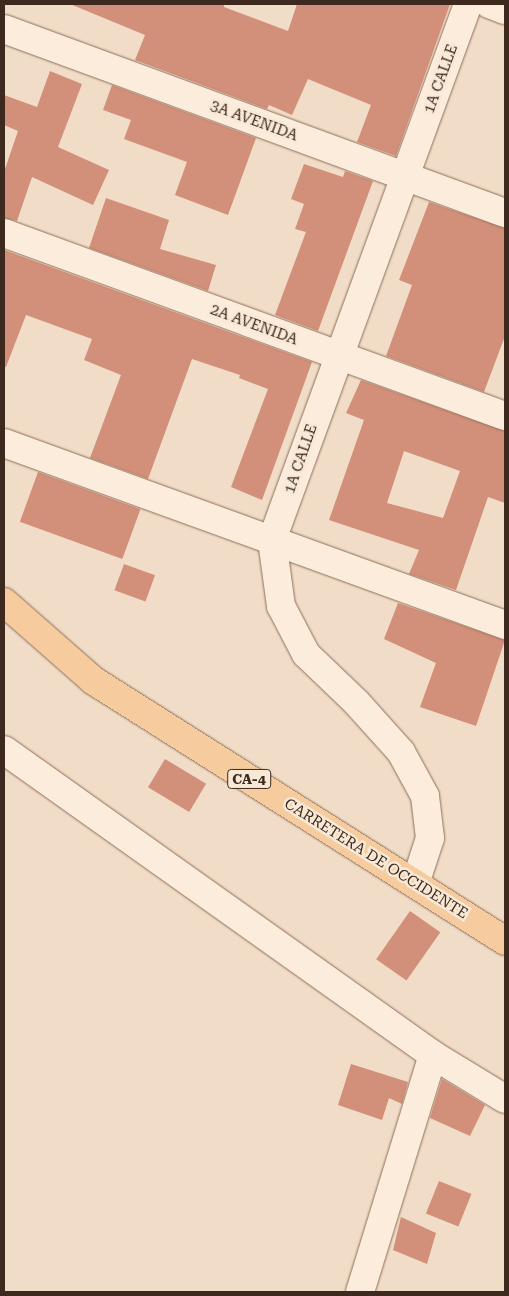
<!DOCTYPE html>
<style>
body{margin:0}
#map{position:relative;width:509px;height:1296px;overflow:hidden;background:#f1ddc7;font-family:"Roboto Serif",serif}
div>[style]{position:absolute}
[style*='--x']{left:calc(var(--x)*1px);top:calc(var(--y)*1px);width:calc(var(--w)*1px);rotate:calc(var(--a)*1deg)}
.building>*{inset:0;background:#d28f7a;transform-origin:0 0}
.roads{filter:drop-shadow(0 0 1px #8f6d5a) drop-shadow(0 0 1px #8f6d5a)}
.minor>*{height:28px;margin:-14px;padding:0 14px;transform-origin:14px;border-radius:14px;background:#fbecdb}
.major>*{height:28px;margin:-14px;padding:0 14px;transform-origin:14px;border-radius:14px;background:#f6cb9d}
span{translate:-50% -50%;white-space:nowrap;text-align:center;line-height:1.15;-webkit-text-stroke:5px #f8e9d7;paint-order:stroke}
.shield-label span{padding:1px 4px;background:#f8e9d7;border:1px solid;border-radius:4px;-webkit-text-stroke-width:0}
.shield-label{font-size:14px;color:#3e291f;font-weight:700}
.street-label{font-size:15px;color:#3e291f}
.frame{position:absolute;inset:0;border:5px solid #3e291f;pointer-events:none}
</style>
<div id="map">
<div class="building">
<i style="clip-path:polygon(70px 4px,224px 4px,224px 7px,288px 31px,297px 4px,450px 4px,396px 156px,357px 142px,371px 105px,308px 79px,292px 115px,269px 105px,267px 109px,135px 60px,145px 35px)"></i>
<i style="clip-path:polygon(50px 71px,82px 84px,58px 147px,109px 170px,93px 205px,32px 177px,17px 221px,4px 218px,4px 172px,18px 131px,4px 125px,4px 95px,37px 107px)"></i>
<i style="clip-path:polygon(112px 85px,256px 138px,228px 215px,175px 195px,187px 162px,124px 139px,131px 120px,103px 110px)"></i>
<i style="clip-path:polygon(304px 164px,343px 177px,345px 171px,373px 181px,318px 331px,275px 315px,306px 232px,295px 229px,304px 204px,291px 199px)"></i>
<i style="clip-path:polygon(106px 198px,169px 220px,160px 249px,216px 265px,208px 291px,89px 248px)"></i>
<i style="clip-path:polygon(429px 202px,505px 228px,505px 336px,484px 392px,386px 356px,412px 285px,399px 280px)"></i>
<i style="clip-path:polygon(4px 250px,312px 362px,262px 500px,231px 487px,268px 389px,239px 378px,240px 375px,192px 359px,148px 479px,90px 458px,121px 375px,84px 360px,92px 339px,26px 315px,6px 367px,4px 367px)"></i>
<i style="clip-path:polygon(evenodd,361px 380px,505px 431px,505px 503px,488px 497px,456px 590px,409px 574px,419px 550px,329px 520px,364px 420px,346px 413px,361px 380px,404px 451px,460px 471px,443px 518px,387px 503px,404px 451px)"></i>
<i style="left:38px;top:472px;width:109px;height:53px;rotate:20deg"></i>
<i style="left:124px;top:564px;width:33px;height:28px;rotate:20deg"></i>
<i style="clip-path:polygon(398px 603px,505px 640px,476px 726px,420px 707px,436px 663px,384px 639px)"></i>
<i style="left:165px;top:759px;width:48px;height:33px;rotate:31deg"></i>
<i style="left:410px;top:911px;width:37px;height:59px;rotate:35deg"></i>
<i style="clip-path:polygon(351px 1064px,408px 1082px,402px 1104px,389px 1098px,382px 1120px,338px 1105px)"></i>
<i style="clip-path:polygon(442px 1079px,485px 1105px,470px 1136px,430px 1118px)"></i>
<i style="left:439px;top:1181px;width:35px;height:35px;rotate:22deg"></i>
<i style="clip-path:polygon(401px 1217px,436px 1233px,427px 1264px,393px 1250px)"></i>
</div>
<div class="roads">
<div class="minor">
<i style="--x:489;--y:4;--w:17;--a:21"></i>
<i style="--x:4;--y:29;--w:534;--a:20.17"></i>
<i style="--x:4;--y:233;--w:533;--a:20.07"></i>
<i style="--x:4;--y:443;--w:533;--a:19.96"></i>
<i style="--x:4;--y:750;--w:526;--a:35.41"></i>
<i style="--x:433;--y:1055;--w:84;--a:31.4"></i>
<i style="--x:415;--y:884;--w:48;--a:-71.9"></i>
<i style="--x:430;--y:838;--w:42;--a:-96.8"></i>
<i style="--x:425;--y:796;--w:50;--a:-118.6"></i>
<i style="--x:401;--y:752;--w:67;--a:-132"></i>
<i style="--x:356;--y:702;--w:69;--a:-136.2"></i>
<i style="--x:306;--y:654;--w:54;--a:-117.5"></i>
<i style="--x:281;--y:606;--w:67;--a:-97.8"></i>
<i style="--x:272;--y:540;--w:571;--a:-69.91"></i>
<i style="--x:360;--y:1292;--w:248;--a:-72.9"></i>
</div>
<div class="major">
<i style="--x:4;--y:602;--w:120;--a:41.3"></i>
<i style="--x:94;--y:681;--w:486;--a:32.3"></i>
</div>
</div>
<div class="shield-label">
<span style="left:249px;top:779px">CA-4</span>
</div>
<div class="street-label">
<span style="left:441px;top:79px;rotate:-70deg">1A CALLE</span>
<span style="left:254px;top:121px;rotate:20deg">3A AVENIDA</span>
<span style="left:254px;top:325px;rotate:20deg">2A AVENIDA</span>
<span style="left:301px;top:459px;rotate:-71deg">1A CALLE</span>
<span style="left:376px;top:859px;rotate:32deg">CARRETERA DE OCCIDENTE</span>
</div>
<div class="frame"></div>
</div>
